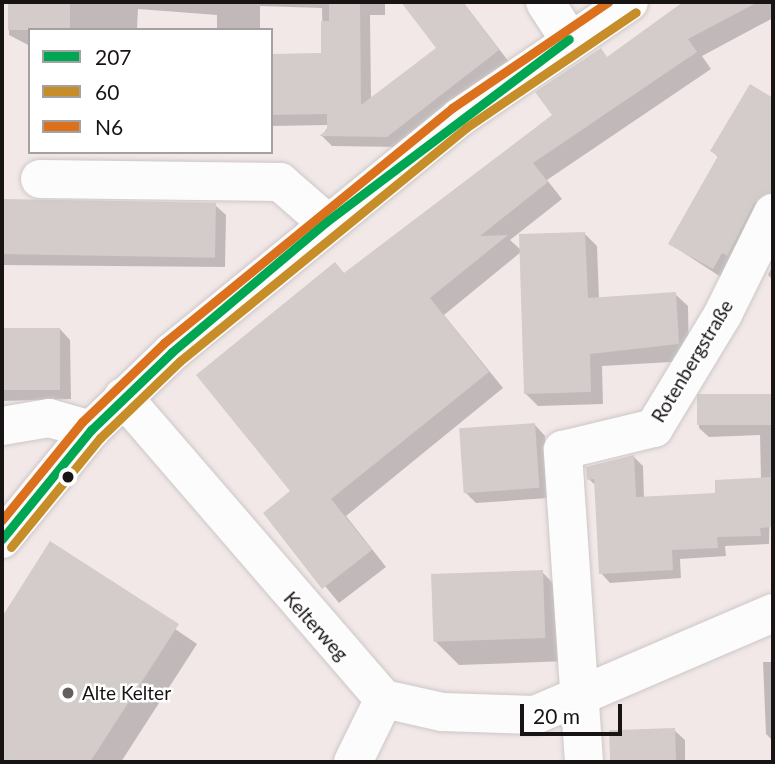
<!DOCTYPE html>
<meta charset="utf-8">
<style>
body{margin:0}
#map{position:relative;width:775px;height:764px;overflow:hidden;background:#f2e8e8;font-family:Lato,sans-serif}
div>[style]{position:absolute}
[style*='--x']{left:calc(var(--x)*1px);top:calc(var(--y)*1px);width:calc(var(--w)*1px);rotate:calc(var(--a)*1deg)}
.shadow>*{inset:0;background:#0003}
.building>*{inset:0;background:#d3cccb;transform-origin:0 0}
.roads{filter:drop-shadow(0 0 2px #cdc7c7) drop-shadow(0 0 2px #cdc7c7)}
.minor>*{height:38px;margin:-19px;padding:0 19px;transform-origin:19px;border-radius:19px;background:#fdfcfc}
.major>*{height:38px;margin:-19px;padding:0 19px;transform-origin:19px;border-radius:19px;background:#fdfcfc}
.bus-1>*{height:9px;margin:-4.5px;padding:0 4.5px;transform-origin:4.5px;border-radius:4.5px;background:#00a651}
.bus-2>*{height:9px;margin:-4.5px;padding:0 4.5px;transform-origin:4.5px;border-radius:4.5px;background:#c68d29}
.bus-3>*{height:9px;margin:-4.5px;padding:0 4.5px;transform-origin:4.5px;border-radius:4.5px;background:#db711d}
.dots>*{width:19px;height:19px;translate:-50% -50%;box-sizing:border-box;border:4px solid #fff;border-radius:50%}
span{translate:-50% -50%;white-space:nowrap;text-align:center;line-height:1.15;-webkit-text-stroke:5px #fff;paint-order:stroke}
.street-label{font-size:19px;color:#191414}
.poi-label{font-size:19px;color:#191414}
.left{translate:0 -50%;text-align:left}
.frame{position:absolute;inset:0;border:4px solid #191414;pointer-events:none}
.legend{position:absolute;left:28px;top:28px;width:245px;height:126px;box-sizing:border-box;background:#fff;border:2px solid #a3a1a1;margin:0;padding:9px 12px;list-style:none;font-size:21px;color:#191414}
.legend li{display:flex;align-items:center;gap:14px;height:35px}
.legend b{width:35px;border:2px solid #a3a1a1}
.scale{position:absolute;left:520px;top:704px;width:102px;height:32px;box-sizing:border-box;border:4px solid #191414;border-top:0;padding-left:9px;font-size:21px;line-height:24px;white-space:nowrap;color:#191414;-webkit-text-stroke:5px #fff;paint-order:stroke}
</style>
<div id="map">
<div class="shadow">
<i style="clip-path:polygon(9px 2px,385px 2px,385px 15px,370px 15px,371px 99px,439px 48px,406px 5px,463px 2px,509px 62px,399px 147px,332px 146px,322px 136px,329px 125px,271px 126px,271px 55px,323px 55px,322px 8px,260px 6px,260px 30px,217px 30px,217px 15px,138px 9px,137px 28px,30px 30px,30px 46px,9px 35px)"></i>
<i style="clip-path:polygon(686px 2px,773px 2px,773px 18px,702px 56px,711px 69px,547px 180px,562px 199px,510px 240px,521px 250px,584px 233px,597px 246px,599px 299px,675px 294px,688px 306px,689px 361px,602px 366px,603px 404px,538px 406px,525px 393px,521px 252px,444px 315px,503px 388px,346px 516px,386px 567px,339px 603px,265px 513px,293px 491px,345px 275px,554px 116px,600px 50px,608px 58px)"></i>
<i style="clip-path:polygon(751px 86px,773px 100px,773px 205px,724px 279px,670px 244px,719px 158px,712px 151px)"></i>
<i style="clip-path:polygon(2px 201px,215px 205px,226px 215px,225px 267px,2px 265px)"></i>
<i style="clip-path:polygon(773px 265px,773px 280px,768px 275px)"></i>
<i style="clip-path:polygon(60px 329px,70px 340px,71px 399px,2px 401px,2px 330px)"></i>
<i style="clip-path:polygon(773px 396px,769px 544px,725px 546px,726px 556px,680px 559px,681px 578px,610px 583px,601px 573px,596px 486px,589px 479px,634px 457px,643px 466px,644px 499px,717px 495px,761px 479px,760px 435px,709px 437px,699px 428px,699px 400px)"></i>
<i style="clip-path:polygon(535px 425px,545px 436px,549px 498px,476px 503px,465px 492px)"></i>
<i style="clip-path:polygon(51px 544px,197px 644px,121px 762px,2px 762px,2px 620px)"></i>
<i style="clip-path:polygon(542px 572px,565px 595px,568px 661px,459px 665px,435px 641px)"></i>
<i style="clip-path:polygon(763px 662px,773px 662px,773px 741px,766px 734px)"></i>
<i style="clip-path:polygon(674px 730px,685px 740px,685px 762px,612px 762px,611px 732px)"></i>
</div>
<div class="building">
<i style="left:8px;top:2px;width:62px;height:28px"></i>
<i style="clip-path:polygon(329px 2px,360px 2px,361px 105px,436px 48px,401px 2px,463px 2px,499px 50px,387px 137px,319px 136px,327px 130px,327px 114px,271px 115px,271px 54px,321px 53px,321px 21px,329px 21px)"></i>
<i style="clip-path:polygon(683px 2px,758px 2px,688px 39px,697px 52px,533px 163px,548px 182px,480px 236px,508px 235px,430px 298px,489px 372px,331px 499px,372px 550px,322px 589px,263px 513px,290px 491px,196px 375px,335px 262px,344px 273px,552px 115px,535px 92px,601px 48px,607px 57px)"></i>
<i style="clip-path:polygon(750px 84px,773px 98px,773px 191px,754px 203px,727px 256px,722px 253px,713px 269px,668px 244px,718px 156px,710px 151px)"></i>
<i style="left:2px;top:199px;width:214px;height:55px;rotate:1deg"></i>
<i style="clip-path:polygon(585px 232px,588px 298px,676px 292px,679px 344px,590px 354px,591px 392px,524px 394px,519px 234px)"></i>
<i style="left:2px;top:328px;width:58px;height:62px"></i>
<i style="left:773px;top:394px;width:31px;height:76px;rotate:90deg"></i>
<i style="left:535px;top:423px;width:65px;height:76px;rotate:86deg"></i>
<i style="clip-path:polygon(634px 455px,636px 497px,715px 493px,715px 480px,773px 477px,773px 527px,760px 528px,761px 536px,717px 537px,718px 548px,672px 550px,673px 570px,599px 574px,594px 479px,587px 480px,586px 467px)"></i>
<i style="clip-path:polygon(50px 541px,179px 624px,90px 762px,2px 762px,2px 617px)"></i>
<i style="left:543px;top:570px;width:68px;height:112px;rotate:88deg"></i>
<i style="left:675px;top:728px;width:34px;height:66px;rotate:88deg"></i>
</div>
<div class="roads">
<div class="minor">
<i style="--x:545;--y:2;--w:44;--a:57"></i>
<i style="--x:40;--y:179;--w:240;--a:0.7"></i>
<i style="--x:280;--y:182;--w:61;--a:41"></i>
<i style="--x:123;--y:397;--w:399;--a:49.2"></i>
<i style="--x:384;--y:699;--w:59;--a:12.6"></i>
<i style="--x:442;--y:712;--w:93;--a:1.8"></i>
<i style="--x:535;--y:715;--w:259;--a:-23.2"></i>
<i style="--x:2;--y:426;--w:48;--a:-9.7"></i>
<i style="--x:49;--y:418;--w:44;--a:15.9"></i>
<i style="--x:353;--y:762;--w:70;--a:-63.8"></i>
<i style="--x:584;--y:762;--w:313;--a:-93.9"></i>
<i style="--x:563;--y:450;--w:94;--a:-13.6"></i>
<i style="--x:654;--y:428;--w:133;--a:-58.8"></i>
<i style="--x:723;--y:314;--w:113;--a:-63.7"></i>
</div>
<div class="major">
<i style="--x:2;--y:539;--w:141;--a:-50.8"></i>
<i style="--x:91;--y:430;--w:112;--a:-43.9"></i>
<i style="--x:172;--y:352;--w:372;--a:-39.2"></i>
<i style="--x:460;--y:117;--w:204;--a:-34.2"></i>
</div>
</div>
<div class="bus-1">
<i style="--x:2;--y:539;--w:141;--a:-50.8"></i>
<i style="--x:91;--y:430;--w:112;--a:-43.9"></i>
<i style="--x:172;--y:352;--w:202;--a:-40.2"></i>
<i style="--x:326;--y:222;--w:304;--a:-37"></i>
</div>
<div class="bus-2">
<i style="--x:11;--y:547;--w:141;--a:-50.8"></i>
<i style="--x:100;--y:438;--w:111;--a:-43.9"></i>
<i style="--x:180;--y:361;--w:370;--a:-39.2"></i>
<i style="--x:467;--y:127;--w:204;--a:-34.2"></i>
</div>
<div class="bus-3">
<i style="--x:2;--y:520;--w:127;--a:-50.8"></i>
<i style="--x:82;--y:422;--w:114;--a:-43.9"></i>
<i style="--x:164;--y:343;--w:372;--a:-39.2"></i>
<i style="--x:452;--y:108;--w:189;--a:-34.2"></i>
</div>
<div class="dots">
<i style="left:68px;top:477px;background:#191414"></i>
<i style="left:68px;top:693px;background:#655e5e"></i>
</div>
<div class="street-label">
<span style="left:692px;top:361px;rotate:-59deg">Rotenbergstraße</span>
<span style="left:316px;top:626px;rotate:48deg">Kelterweg</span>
</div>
<div class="poi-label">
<span class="left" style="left:82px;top:693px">Alte Kelter</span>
</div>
<div class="frame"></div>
<ul class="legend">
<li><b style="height:9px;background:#00a651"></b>207</li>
<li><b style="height:9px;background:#c68d29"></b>60</li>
<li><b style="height:9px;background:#db711d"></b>N6</li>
</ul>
<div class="scale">20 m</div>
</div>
